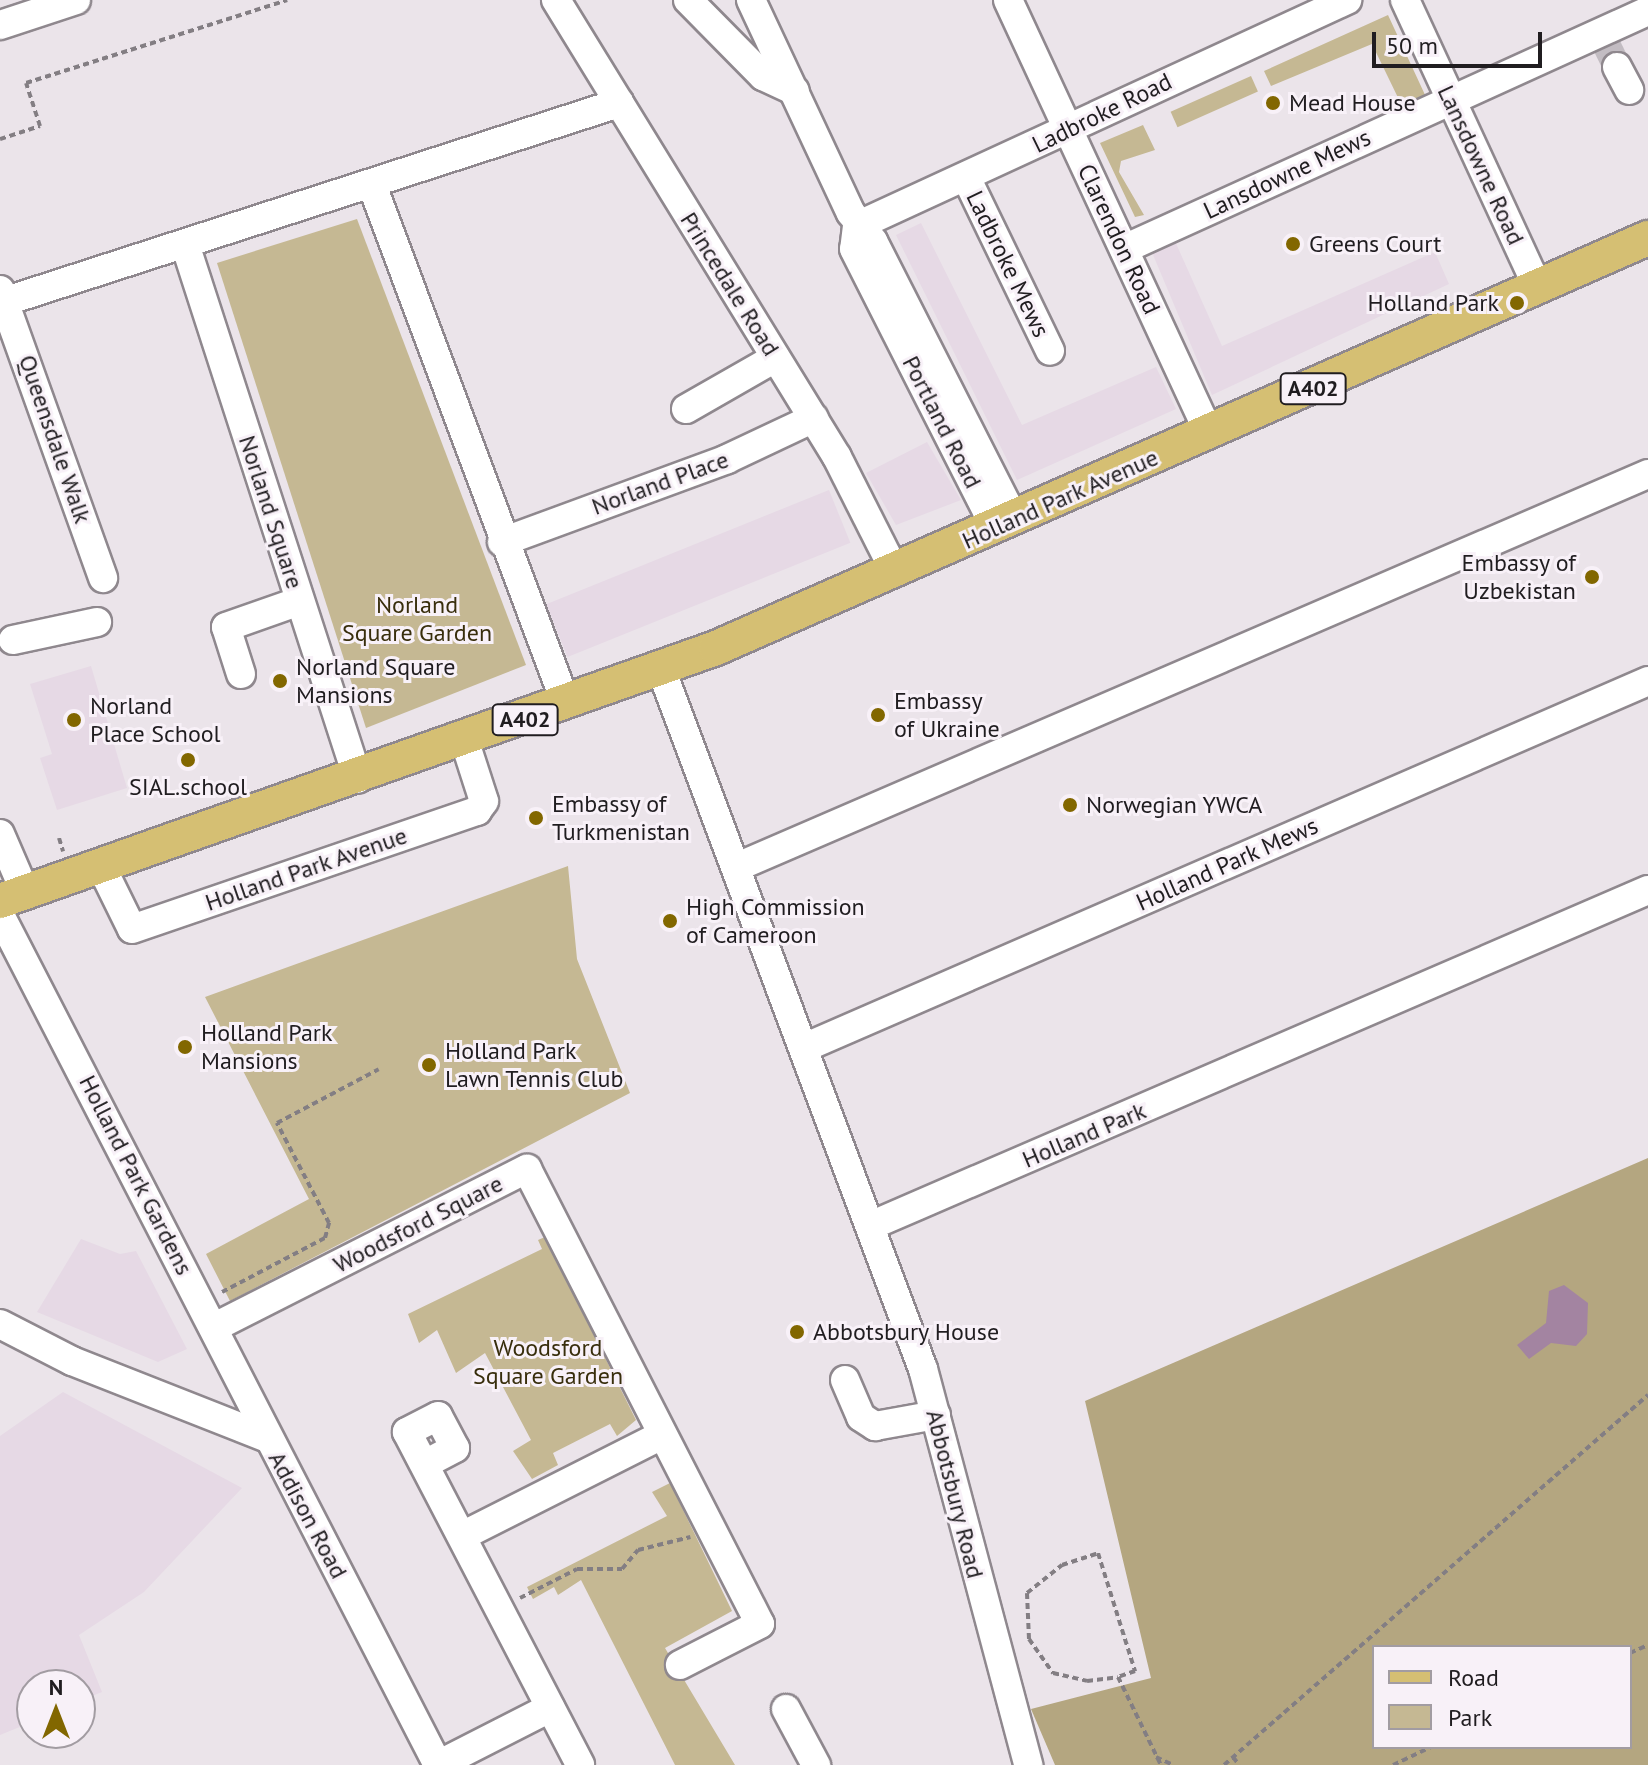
<!DOCTYPE html>
<html>
<head>
<meta charset="utf-8">
<style>
	body { margin:0 }
	#map { position:relative; width:1648px; height:1765px; overflow:hidden; background:#ebe4ea; font-family:"PT Sans",sans-serif }
	div>[style] { position:absolute }
	[style*='--x'] { left:calc(var(--x)*1px); top:calc(var(--y)*1px); width:calc(var(--w)*1px); rotate:calc(var(--a)*1deg) }
	.built>* { inset:0; background:#e6d9e5; transform-origin:0 0 }
	.green>* { inset:0; background:#c5b893; transform-origin:0 0 }
	.forest>* { inset:0; background:#b4a680 }
	.water>* { inset:0; background:#a384a1 }
	.minor-tunnel>* { height:28px; margin-top:-14px; transform-origin:0; background:repeating-linear-gradient(90deg,#c2bcc2 0 28px,transparent 0 42px) }
	.path>* { height:4px; margin-top:-2px; transform-origin:0; background:repeating-linear-gradient(90deg,#837e83 0 6px,transparent 0 10px) }
	.roads { filter:drop-shadow(2px 0 #8f888e) drop-shadow(-2px 0 #8f888e) drop-shadow(0 2px #8f888e) drop-shadow(0 -2px #8f888e) }
	.minor>* { height:28px; margin:-14px; padding:0 14px; transform-origin:14px; border-radius:14px; background:#fff }
	.major>* { height:34px; margin:-17px; padding:0 17px; transform-origin:17px; border-radius:17px; background:#d5bf73 }
	.dots>* { width:22px; height:22px; translate:-50% -50%; box-sizing:border-box; border:4px solid #f8f1f8; border-radius:50% }
	span { translate:-50% -50%; white-space:nowrap; text-align:center; line-height:1.15; -webkit-text-stroke:6px #f8f1f8; paint-order:stroke }
	.shield-label span { padding:2px 6px; background:#f8f1f8; border:2px solid; border-radius:6px; -webkit-text-stroke-width:0 }
	.shield-label { font-size:22px; color:#201d20; font-weight:700 }
	.poi-label { font-size:24px; color:#201d20 }
	.left { translate:0 -50%; text-align:left }
	.right { translate:-100% -50%; text-align:right }
	.street-label { font-size:24px; color:#201d20 }
	.park-label { font-size:24px; color:#382e0c }
	.legend { position:absolute; left:1372px; top:1645px; width:260px; height:104px; box-sizing:border-box; background:#f8f1f8; border:2px solid #a29ca2; margin:0; padding:10px 14px; list-style:none; font-size:24px; color:#201d20 }
	.legend li { display:flex; align-items:center; gap:16px; height:40px }
	.legend b { width:40px; border:2px solid #a29ca2 }
	.north { position:absolute; left:16px; top:1669px; width:80px; height:80px; box-sizing:border-box; background:#f8f1f8; border:2px solid #a29ca2; border-radius:50%; rotate:0deg; font-size:22px; font-weight:700; line-height:32px; text-align:center; color:#201d20 }
	.north::after { content:''; display:block; margin:auto; width:28px; height:36px; background:#826700; clip-path:polygon(50% 0,100% 100%,50% 72%,0 100%) }
	.scale { position:absolute; left:1372px; top:32px; width:170px; height:36px; box-sizing:border-box; border:4px solid #201d20; border-top:0; padding-left:10px; font-size:24px; line-height:28px; white-space:nowrap; color:#201d20; -webkit-text-stroke:6px #f8f1f8; paint-order:stroke }
</style>
</head>
<body>
<div id="map">
	<div class="built">
		<i style="clip-path:polygon(921px 223px,1022px 425px,1156px 367px,1176px 409px,1017px 480px,896px 235px)"></i>
		<i style="clip-path:polygon(1174px 239px,1222px 346px,1435px 252px,1449px 284px,1212px 395px,1151px 250px)"></i>
		<i style="clip-path:polygon(927px 442px,961px 500px,896px 525px,866px 473px)"></i>
		<i style="left:829px;top:490px;width:57px;height:305px;rotate:68deg"></i>
		<i style="clip-path:polygon(91px 666px,127px 788px,57px 810px,40px 758px,52px 754px,30px 684px)"></i>
		<i style="clip-path:polygon(81px 1239px,120px 1254px,136px 1251px,187px 1349px,158px 1362px,37px 1312px)"></i>
		<i style="clip-path:polygon(63px 1392px,242px 1488px,144px 1592px,79px 1635px,102px 1692px,80px 1701px,80px 1685px,32px 1685px,32px 1722px,0 1735px,0 1436px)"></i>
	</div>
	<div class="green">
		<i style="clip-path:polygon(1388px 15px,1426px 97px,1403px 108px,1372px 44px,1271px 86px,1264px 71px)"></i>
		<i style="left:1251px;top:76px;width:17px;height:88px;rotate:66deg"></i>
		<i style="clip-path:polygon(1143px 125px,1155px 150px,1121px 161px,1119px 172px,1144px 215px,1135px 217px,1100px 143px)"></i>
		<i style="clip-path:polygon(357px 219px,526px 665px,366px 728px,217px 263px)"></i>
		<i style="clip-path:polygon(568px 866px,577px 959px,630px 1093px,230px 1301px,206px 1254px,309px 1199px,205px 997px)"></i>
		<i style="clip-path:polygon(545px 1237px,636px 1420px,617px 1436px,610px 1424px,553px 1453px,558px 1465px,532px 1479px,513px 1451px,531px 1440px,485px 1353px,456px 1373px,437px 1330px,419px 1343px,408px 1314px,542px 1249px,538px 1240px)"></i>
		<i style="clip-path:polygon(670px 1483px,732px 1611px,665px 1648px,735px 1765px,675px 1765px,581px 1580px,558px 1595px,554px 1587px,533px 1599px,527px 1587px,667px 1516px,652px 1492px)"></i>
	</div>
	<div class="forest">
		<i style="clip-path:polygon(evenodd,1648px 1158px,1648px 1765px,1055px 1765px,1031px 1709px,1151px 1678px,1085px 1401px,1648px 1158px,1374px 1647px,1630px 1647px,1630px 1747px,1374px 1747px,1374px 1647px)"></i>
	</div>
	<div class="water">
		<i style="clip-path:polygon(1564px 1285px,1588px 1303px,1587px 1334px,1576px 1346px,1551px 1343px,1529px 1359px,1517px 1345px,1546px 1323px,1549px 1291px)"></i>
	</div>
	<div class="minor-tunnel">
		<i style="--x:1605;--y:42;--w:28;--a:64"></i>
	</div>
	<div class="path">
		<i style="--x:0;--y:139;--w:42;--a:-18"></i>
		<i style="--x:40;--y:126;--w:45;--a:-108"></i>
		<i style="--x:26;--y:83;--w:274;--a:-17.6"></i>
		<i style="--x:59;--y:838;--w:14;--a:73"></i>
		<i style="--x:222;--y:1292;--w:116;--a:-27.7"></i>
		<i style="--x:325;--y:1238;--w:16;--a:-75"></i>
		<i style="--x:329;--y:1223;--w:113;--a:-117.5"></i>
		<i style="--x:277;--y:1123;--w:115;--a:-27.9"></i>
		<i style="--x:520;--y:1598;--w:64;--a:-27"></i>
		<i style="--x:577;--y:1569;--w:45;--a:0"></i>
		<i style="--x:622;--y:1569;--w:25;--a:-50"></i>
		<i style="--x:638;--y:1550;--w:54;--a:-14"></i>
		<i style="--x:1029;--y:1639;--w:46;--a:-92.5"></i>
		<i style="--x:1027;--y:1593;--w:45;--a:-38.7"></i>
		<i style="--x:1062;--y:1565;--w:38;--a:-18"></i>
		<i style="--x:1098;--y:1553;--w:124;--a:72.6"></i>
		<i style="--x:1135;--y:1671;--w:18;--a:161"></i>
		<i style="--x:1029;--y:1639;--w:42;--a:54.8"></i>
		<i style="--x:1053;--y:1673;--w:35;--a:13"></i>
		<i style="--x:1087;--y:1681;--w:31;--a:-7"></i>
		<i style="--x:1118;--y:1677;--w:98;--a:64"></i>
		<i style="--x:1630;--y:1653;--w:20;--a:-24"></i>
		<i style="--x:1156;--y:1757;--w:19;--a:25"></i>
		<i style="--x:1233;--y:1757;--w:10;--a:53"></i>
		<i style="--x:1224;--y:1765;--w:563;--a:-41.11"></i>
		<i style="--x:1393;--y:1765;--w:42;--a:-25.3"></i>
	</div>
	<div class="roads">
		<div class="minor">
			<i style="--x:556;--y:0;--w:536;--a:58.41"></i>
			<i style="--x:837;--y:457;--w:129;--a:63.2"></i>
			<i style="--x:688;--y:0;--w:107;--a:45.4"></i>
			<i style="--x:763;--y:76;--w:35;--a:25"></i>
			<i style="--x:751;--y:0;--w:235;--a:64.9"></i>
			<i style="--x:851;--y:213;--w:36;--a:52"></i>
			<i style="--x:873;--y:241;--w:294;--a:63.1"></i>
			<i style="--x:1006;--y:503;--w:20;--a:93"></i>
			<i style="--x:1008;--y:0;--w:478;--a:65.1"></i>
			<i style="--x:1405;--y:0;--w:315;--a:65.2"></i>
			<i style="--x:0;--y:25;--w:80;--a:-18.2"></i>
			<i style="--x:1617;--y:67;--w:26;--a:62"></i>
			<i style="--x:966;--y:177;--w:193;--a:64.2"></i>
			<i style="--x:372;--y:185;--w:554;--a:69.5"></i>
			<i style="--x:857;--y:226;--w:540;--a:-24.76"></i>
			<i style="--x:857;--y:226;--w:23;--a:97"></i>
			<i style="--x:854;--y:249;--w:294;--a:63.1"></i>
			<i style="--x:987;--y:511;--w:22;--a:34"></i>
			<i style="--x:185;--y:244;--w:562;--a:72.08"></i>
			<i style="--x:1124;--y:249;--w:576;--a:-24.43"></i>
			<i style="--x:0;--y:290;--w:306;--a:70.3"></i>
			<i style="--x:0;--y:303;--w:651;--a:-17.91"></i>
			<i style="--x:686;--y:409;--w:103;--a:-29.8"></i>
			<i style="--x:502;--y:542;--w:240;--a:-20.2"></i>
			<i style="--x:727;--y:459;--w:96;--a:-25.2"></i>
			<i style="--x:13;--y:640;--w:86;--a:-12.1"></i>
			<i style="--x:661;--y:669;--w:747;--a:69.48"></i>
			<i style="--x:923;--y:1369;--w:410;--a:75.1"></i>
			<i style="--x:241;--y:674;--w:49;--a:-107.7"></i>
			<i style="--x:226;--y:627;--w:78;--a:-19.4"></i>
			<i style="--x:0;--y:834;--w:63;--a:66.7"></i>
			<i style="--x:101;--y:866;--w:70;--a:63.8"></i>
			<i style="--x:132;--y:929;--w:365;--a:-18.9"></i>
			<i style="--x:477;--y:811;--w:12;--a:-55"></i>
			<i style="--x:484;--y:801;--w:62;--a:-107.9"></i>
			<i style="--x:737;--y:867;--w:992;--a:-23.34"></i>
			<i style="--x:0;--y:915;--w:956;--a:62.74"></i>
			<i style="--x:806;--y:1047;--w:918;--a:-23.49"></i>
			<i style="--x:870;--y:1226;--w:847;--a:-23.36"></i>
			<i style="--x:0;--y:1324;--w:81;--a:27.2"></i>
			<i style="--x:72;--y:1361;--w:210;--a:21.5"></i>
			<i style="--x:215;--y:1327;--w:350;--a:-26.9"></i>
			<i style="--x:527;--y:1169;--w:511;--a:62.88"></i>
			<i style="--x:760;--y:1624;--w:90;--a:152.9"></i>
			<i style="--x:845;--y:1380;--w:40;--a:66.6"></i>
			<i style="--x:861;--y:1417;--w:17;--a:33"></i>
			<i style="--x:875;--y:1426;--w:62;--a:-10.2"></i>
			<i style="--x:425;--y:1464;--w:34;--a:-28"></i>
			<i style="--x:455;--y:1448;--w:36;--a:-118"></i>
			<i style="--x:438;--y:1416;--w:35;--a:153"></i>
			<i style="--x:407;--y:1432;--w:375;--a:62.5"></i>
			<i style="--x:462;--y:1536;--w:224;--a:-26.8"></i>
			<i style="--x:786;--y:1709;--w:64;--a:61.8"></i>
			<i style="--x:438;--y:1765;--w:126;--a:-27"></i>
		</div>
		<div class="major">
			<i style="--x:0;--y:901;--w:759;--a:-19.46"></i>
			<i style="--x:716;--y:648;--w:1018;--a:-23.75"></i>
		</div>
	</div>
	<div class="dots">
		<i style="left:1273px;top:103px;background:#826700"></i>
		<i style="left:1293px;top:244px;background:#826700"></i>
		<i style="left:1517px;top:303px;background:#826700"></i>
		<i style="left:1592px;top:577px;background:#826700"></i>
		<i style="left:280px;top:681px;background:#826700"></i>
		<i style="left:878px;top:715px;background:#826700"></i>
		<i style="left:74px;top:720px;background:#826700"></i>
		<i style="left:188px;top:760px;background:#826700"></i>
		<i style="left:1070px;top:805px;background:#826700"></i>
		<i style="left:536px;top:818px;background:#826700"></i>
		<i style="left:670px;top:921px;background:#826700"></i>
		<i style="left:185px;top:1047px;background:#826700"></i>
		<i style="left:429px;top:1065px;background:#826700"></i>
		<i style="left:797px;top:1332px;background:#826700"></i>
	</div>
	<div class="shield-label">
		<span style="left:1313px;top:389px">A402</span>
		<span style="left:525px;top:720px">A402</span>
	</div>
	<div class="poi-label">
		<span class="left" style="left:1289px;top:103px">Mead House</span>
		<span class="left" style="left:1309px;top:244px">Greens Court</span>
		<span class="right" style="left:1499px;top:303px">Holland Park</span>
		<span class="right" style="left:1576px;top:577px">Embassy of<br>Uzbekistan</span>
		<span class="left" style="left:296px;top:681px">Norland Square<br>Mansions</span>
		<span class="left" style="left:894px;top:715px">Embassy<br>of Ukraine</span>
		<span class="left" style="left:90px;top:720px">Norland<br>Place School</span>
		<span style="left:188px;top:787px">SIAL.school</span>
		<span class="left" style="left:552px;top:818px">Embassy of<br>Turkmenistan</span>
		<span class="left" style="left:1086px;top:805px">Norwegian YWCA</span>
		<span class="left" style="left:686px;top:921px">High Commission<br>of Cameroon</span>
		<span class="left" style="left:201px;top:1047px">Holland Park<br>Mansions</span>
		<span class="left" style="left:445px;top:1065px">Holland Park<br>Lawn Tennis Club</span>
		<span class="left" style="left:813px;top:1332px">Abbotsbury House</span>
	</div>
	<div class="street-label">
		<span style="left:1102px;top:113px;rotate:-26deg">Ladbroke Road</span>
		<span style="left:1481px;top:165px;rotate:65deg">Lansdowne Road</span>
		<span style="left:1287px;top:174px;rotate:-25deg">Lansdowne Mews</span>
		<span style="left:1119px;top:239px;rotate:65deg">Clarendon Road</span>
		<span style="left:1008px;top:264px;rotate:64deg">Ladbroke Mews</span>
		<span style="left:730px;top:284px;rotate:58deg">Princedale Road</span>
		<span style="left:942px;top:422px;rotate:63deg">Portland Road</span>
		<span style="left:55px;top:439px;rotate:71deg">Queensdale Walk</span>
		<span style="left:660px;top:483px;rotate:-20deg">Norland Place</span>
		<span style="left:1060px;top:499px;rotate:-24deg">Holland Park Avenue</span>
		<span style="left:271px;top:512px;rotate:72deg">Norland Square</span>
		<span style="left:1227px;top:864px;rotate:-24deg">Holland Park Mews</span>
		<span style="left:306px;top:869px;rotate:-19deg">Holland Park Avenue</span>
		<span style="left:1084px;top:1135px;rotate:-23deg">Holland Park</span>
		<span style="left:136px;top:1175px;rotate:63deg">Holland Park Gardens</span>
		<span style="left:418px;top:1224px;rotate:-27deg">Woodsford Square</span>
		<span style="left:955px;top:1494px;rotate:76deg">Abbotsbury Road</span>
		<span style="left:308px;top:1515px;rotate:62deg">Addison Road</span>
	</div>
	<div class="park-label">
		<span style="left:417px;top:619px">Norland<br>Square Garden</span>
		<span style="left:548px;top:1362px">Woodsford<br>Square Garden</span>
	</div>
	<ul class="legend">
	<li><b style="height:10px;background:#d5bf73"></b>Road</li>
	<li><b style="height:22px;background:#c5b893"></b>Park</li>
	</ul>
	<div class="north">N</div>
	<div class="scale">50 m</div>
</div>
</body>
</html>
